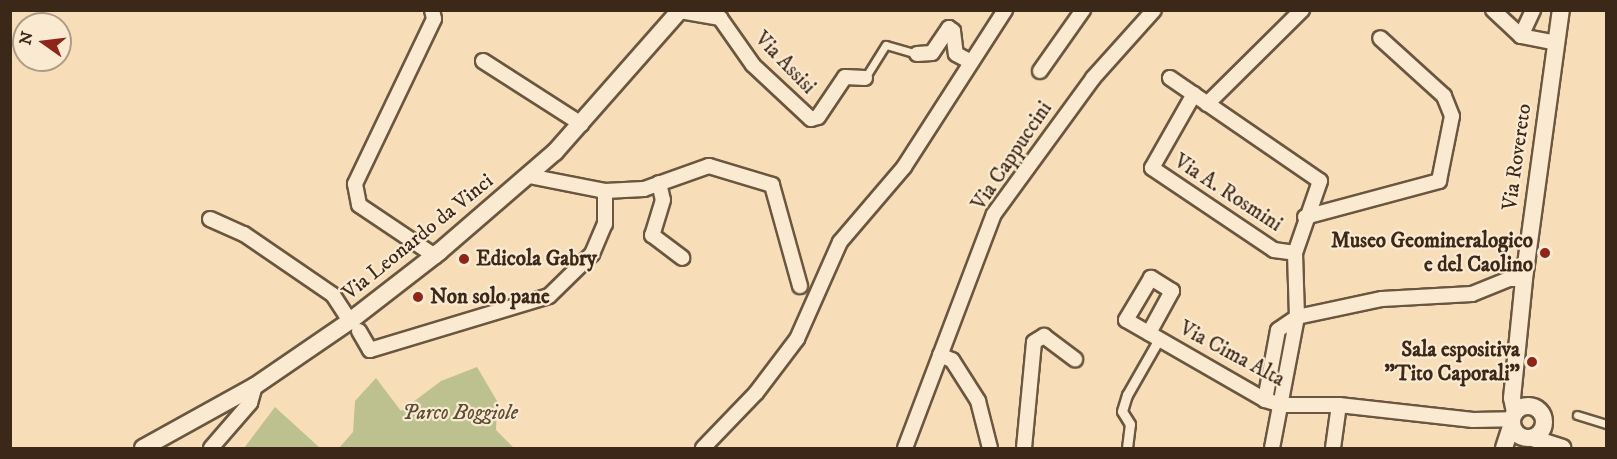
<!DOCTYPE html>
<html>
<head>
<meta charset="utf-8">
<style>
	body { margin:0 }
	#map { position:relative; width:1617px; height:459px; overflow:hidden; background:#f7deb9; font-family:"IM FELL DW Pica",serif }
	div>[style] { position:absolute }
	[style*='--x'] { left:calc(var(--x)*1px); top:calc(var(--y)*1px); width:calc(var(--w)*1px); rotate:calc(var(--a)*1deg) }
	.green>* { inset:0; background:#bdc18f }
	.roads { filter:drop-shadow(2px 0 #6b5640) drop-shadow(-2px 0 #6b5640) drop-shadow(0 2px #6b5640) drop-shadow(0 -2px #6b5640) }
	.service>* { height:7px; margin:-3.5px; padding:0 3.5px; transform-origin:3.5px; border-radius:3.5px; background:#faead2 }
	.pedestrian>* { height:9px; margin:-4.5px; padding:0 4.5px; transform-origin:4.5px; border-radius:4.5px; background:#faead2 }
	.minor>* { height:14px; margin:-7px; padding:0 7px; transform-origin:7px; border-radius:7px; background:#faead2 }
	.tertiary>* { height:16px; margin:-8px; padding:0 8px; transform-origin:8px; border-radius:8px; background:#faead2 }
	.tertiary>.ring { margin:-8px; padding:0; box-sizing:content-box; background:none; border:16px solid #faead2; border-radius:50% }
	.dots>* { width:16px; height:16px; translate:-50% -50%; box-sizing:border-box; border:3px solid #faead2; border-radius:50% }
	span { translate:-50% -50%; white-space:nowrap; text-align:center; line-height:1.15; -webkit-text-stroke:4.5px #faead2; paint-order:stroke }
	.street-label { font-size:21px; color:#3c2818 }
	.poi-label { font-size:21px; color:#3c2818; font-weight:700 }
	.right { translate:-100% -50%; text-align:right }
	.left { translate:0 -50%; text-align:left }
	.park-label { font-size:21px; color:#5c4e36; font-style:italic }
	.frame { position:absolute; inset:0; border:12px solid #3c2818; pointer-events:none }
	.north { position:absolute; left:12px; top:12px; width:60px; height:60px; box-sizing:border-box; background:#faead2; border:2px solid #ae9c88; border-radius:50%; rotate:284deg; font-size:16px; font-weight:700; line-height:24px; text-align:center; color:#3c2818 }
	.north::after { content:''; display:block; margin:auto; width:21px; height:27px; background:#8f2418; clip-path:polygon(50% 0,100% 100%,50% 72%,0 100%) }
</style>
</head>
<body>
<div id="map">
	<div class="green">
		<i style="clip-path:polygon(477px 367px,497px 401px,496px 430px,514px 448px,339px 448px,353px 432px,355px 401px,376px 378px,401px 411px,441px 381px)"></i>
		<i style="clip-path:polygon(275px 407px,320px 448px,244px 448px)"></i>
	</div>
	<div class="roads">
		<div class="service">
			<i style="--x:865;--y:78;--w:39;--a:-58"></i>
			<i style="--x:886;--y:45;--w:32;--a:16"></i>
			<i style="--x:1577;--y:415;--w:30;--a:17"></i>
		</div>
		<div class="pedestrian">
			<i style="--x:1127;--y:448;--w:24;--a:-83"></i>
			<i style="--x:1130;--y:424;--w:15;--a:-122"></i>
			<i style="--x:1122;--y:411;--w:17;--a:-73"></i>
			<i style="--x:1127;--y:395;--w:64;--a:-60.3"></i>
		</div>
		<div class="minor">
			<i style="--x:432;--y:10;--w:9;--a:77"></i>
			<i style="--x:434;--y:19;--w:183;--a:115.6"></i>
			<i style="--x:355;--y:184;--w:21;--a:79"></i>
			<i style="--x:359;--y:205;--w:92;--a:33.9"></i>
			<i style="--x:1493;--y:10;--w:38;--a:43"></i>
			<i style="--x:1521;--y:36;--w:36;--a:11"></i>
			<i style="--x:680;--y:11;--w:41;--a:9.9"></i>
			<i style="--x:720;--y:18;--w:57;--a:54.9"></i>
			<i style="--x:753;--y:65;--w:79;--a:43"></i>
			<i style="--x:811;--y:119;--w:7;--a:-16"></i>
			<i style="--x:818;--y:117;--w:48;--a:-56"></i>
			<i style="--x:845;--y:77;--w:20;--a:3"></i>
			<i style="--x:1521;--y:36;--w:29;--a:-65"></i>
			<i style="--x:917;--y:54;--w:15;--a:-4"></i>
			<i style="--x:932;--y:53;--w:30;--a:-56"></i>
			<i style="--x:949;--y:28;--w:5;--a:37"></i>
			<i style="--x:953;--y:31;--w:23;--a:83"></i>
			<i style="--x:956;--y:54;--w:15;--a:28"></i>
			<i style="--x:483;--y:61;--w:117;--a:32.7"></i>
			<i style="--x:1040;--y:71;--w:75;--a:-54.8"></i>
			<i style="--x:1170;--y:78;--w:182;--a:34.5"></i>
			<i style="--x:1320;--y:181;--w:76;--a:109.1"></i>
			<i style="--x:1295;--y:253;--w:64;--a:88.2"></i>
			<i style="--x:1297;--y:317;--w:133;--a:100.8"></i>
			<i style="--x:1194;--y:94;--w:85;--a:119.6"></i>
			<i style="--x:1152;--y:168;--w:147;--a:33.9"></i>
			<i style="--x:1274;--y:250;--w:21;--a:8"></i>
			<i style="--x:1207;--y:104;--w:134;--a:-44.7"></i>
			<i style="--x:529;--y:176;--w:77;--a:11.2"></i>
			<i style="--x:605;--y:191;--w:39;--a:-3"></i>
			<i style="--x:644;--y:189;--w:69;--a:-19.5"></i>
			<i style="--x:709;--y:166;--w:66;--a:16.8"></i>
			<i style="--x:772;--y:185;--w:105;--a:74.5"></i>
			<i style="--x:659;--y:183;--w:17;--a:77"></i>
			<i style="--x:663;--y:200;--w:37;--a:107"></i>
			<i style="--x:652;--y:235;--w:38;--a:37"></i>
			<i style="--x:1305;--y:217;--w:139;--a:-15"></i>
			<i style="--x:1439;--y:181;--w:66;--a:-78.7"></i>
			<i style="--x:1452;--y:116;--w:22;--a:-112"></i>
			<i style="--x:1444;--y:96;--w:86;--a:-137.8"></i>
			<i style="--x:210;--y:219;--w:37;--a:24"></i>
			<i style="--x:244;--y:234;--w:108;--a:34.4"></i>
			<i style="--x:333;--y:295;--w:31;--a:57"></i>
			<i style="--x:359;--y:331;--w:22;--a:60"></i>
			<i style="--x:370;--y:350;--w:187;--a:-16.8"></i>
			<i style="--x:549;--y:296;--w:60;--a:-44.3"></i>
			<i style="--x:592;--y:254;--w:33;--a:-67"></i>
			<i style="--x:605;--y:224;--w:33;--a:-90"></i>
			<i style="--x:1149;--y:333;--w:48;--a:-61.3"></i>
			<i style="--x:1172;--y:291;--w:25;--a:-148"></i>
			<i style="--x:1151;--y:278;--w:49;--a:120.8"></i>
			<i style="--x:1126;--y:320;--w:160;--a:29.9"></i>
			<i style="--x:1265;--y:400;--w:18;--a:16"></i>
			<i style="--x:1282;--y:405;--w:57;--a:0"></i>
			<i style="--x:1339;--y:405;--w:135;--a:6.4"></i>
			<i style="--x:1473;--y:420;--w:39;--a:-1"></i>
			<i style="--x:940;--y:355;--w:13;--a:23"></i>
			<i style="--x:952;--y:360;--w:49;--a:57.6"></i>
			<i style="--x:978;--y:401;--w:49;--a:75.7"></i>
			<i style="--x:1265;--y:400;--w:71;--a:-79.5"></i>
			<i style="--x:1278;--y:330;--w:23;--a:-34"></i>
			<i style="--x:1297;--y:317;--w:87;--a:-12"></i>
			<i style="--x:1382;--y:299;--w:90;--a:-3.2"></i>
			<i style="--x:1472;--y:294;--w:40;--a:-22"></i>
			<i style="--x:1509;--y:279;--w:15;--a:0"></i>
			<i style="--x:211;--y:448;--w:60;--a:-49.1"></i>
			<i style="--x:250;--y:403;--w:18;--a:-74"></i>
			<i style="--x:703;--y:448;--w:76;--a:-46.1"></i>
			<i style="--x:756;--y:393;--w:68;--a:-52.8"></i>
			<i style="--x:797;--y:339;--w:106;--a:-66.1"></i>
			<i style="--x:840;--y:242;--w:99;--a:-49.5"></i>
			<i style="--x:904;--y:167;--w:187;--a:-57.2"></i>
			<i style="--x:905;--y:448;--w:250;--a:-69.2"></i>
			<i style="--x:994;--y:214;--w:168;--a:-53.9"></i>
			<i style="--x:1093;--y:78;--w:91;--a:-48.1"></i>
			<i style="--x:1024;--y:448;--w:106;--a:-84.6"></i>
			<i style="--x:1034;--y:342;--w:12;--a:-31"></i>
			<i style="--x:1044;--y:336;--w:39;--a:37"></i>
			<i style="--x:1333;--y:448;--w:43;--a:-82.1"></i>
		</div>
		<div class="tertiary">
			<i class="ring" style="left:1512px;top:406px;width:16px;height:16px"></i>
			<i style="--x:1515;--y:412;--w:14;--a:-102"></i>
			<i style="--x:1512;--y:398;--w:120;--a:-84.2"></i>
			<i style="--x:1524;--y:279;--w:272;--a:-82.2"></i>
			<i style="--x:1532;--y:438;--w:32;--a:18"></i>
			<i style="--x:143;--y:448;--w:128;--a:-29"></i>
			<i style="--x:255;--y:386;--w:115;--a:-34.4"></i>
			<i style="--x:350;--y:321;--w:113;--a:-37.8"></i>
			<i style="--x:439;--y:252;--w:153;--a:-40.8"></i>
			<i style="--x:555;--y:152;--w:189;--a:-48.6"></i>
			<i style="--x:1504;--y:448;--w:25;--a:-72"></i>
		</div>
	</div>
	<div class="dots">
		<i style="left:1545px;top:253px;background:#8f2418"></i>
		<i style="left:464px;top:259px;background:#8f2418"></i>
		<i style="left:418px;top:297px;background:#8f2418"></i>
		<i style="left:1532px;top:362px;background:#8f2418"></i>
	</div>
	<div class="street-label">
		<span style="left:785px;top:63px;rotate:46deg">Via Assisi</span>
		<span style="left:1012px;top:156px;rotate:-56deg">Via Cappuccini</span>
		<span style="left:1517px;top:157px;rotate:-82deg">Via Rovereto</span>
		<span style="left:1228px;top:193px;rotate:33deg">Via A. Rosmini</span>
		<span style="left:418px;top:237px;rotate:-39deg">Via Leonardo da Vinci</span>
		<span style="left:1232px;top:354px;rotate:28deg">Via Cima Alta</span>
	</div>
	<div class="poi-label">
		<span class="right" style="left:1533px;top:253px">Museo Geomineralogico<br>e del Caolino</span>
		<span class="left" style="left:476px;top:259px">Edicola Gabry</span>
		<span class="left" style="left:430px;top:297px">Non solo pane</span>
		<span class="right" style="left:1520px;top:362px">Sala espositiva<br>"Tito Caporali"</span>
	</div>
	<div class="park-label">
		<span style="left:460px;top:413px">Parco Boggiole</span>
	</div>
	<div class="frame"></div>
	<div class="north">N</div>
</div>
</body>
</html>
